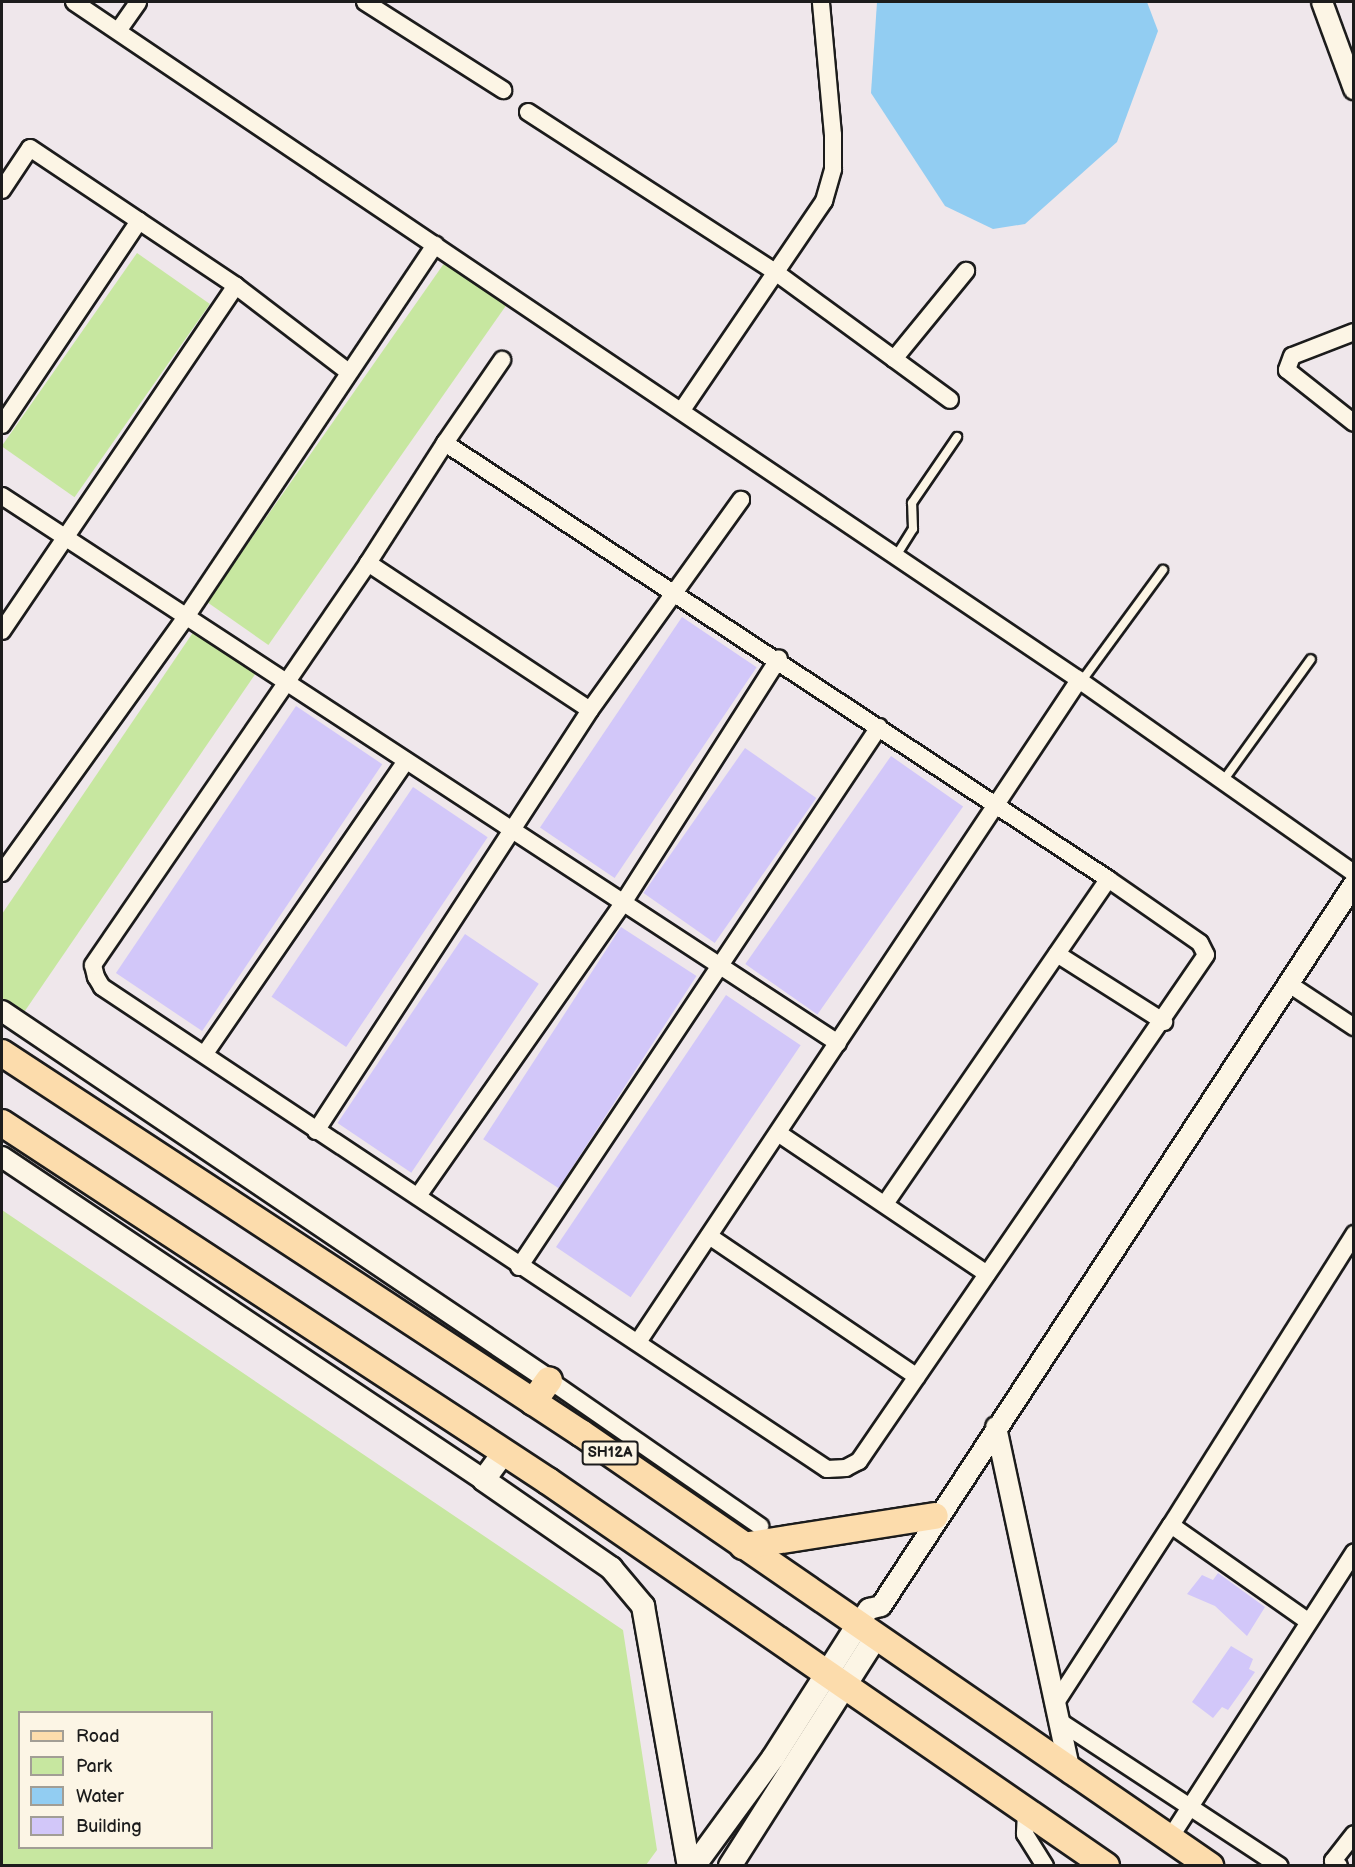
<!DOCTYPE html>
<html>
<head>
<meta charset="utf-8">
<style>
	body { margin:0 }
	#map { position:relative; width:1355px; height:1867px; overflow:hidden; background:#efe7eb; font-family:"Balsamiq Sans",sans-serif }
	div>[style] { position:absolute }
	[style*='--x'] { left:calc(var(--x)*1px); top:calc(var(--y)*1px); width:calc(var(--w)*1px); rotate:calc(var(--a)*1deg) }
	.green>* { inset:0; background:#c7e7a0; transform-origin:0 0 }
	.water>* { inset:0; background:#92cdf2 }
	.building>* { inset:0; background:#d2c7f9; transform-origin:0 0 }
	.roads { filter:drop-shadow(2px 0 #1c1c1c) drop-shadow(-2px 0 #1c1c1c) drop-shadow(0 2px #1c1c1c) drop-shadow(0 -2px #1c1c1c) }
	.service>* { height:8px; margin:-4px; padding:0 4px; transform-origin:4px; border-radius:4px; background:#fcf5e5 }
	.minor>* { height:16px; margin:-8px; padding:0 8px; transform-origin:8px; border-radius:8px; background:#fcf5e5 }
	.tertiary>* { height:20px; margin:-10px; padding:0 10px; transform-origin:10px; border-radius:10px; background:#fcf5e5 }
	.secondary>* { height:22px; margin:-11px; padding:0 11px; transform-origin:11px; border-radius:11px; background:#fcf5e5 }
	.primary>* { height:26px; margin:-13px; padding:0 13px; transform-origin:13px; border-radius:13px; background:#fcdcac }
	span { translate:-50% -50%; white-space:nowrap; text-align:center; line-height:1.15; -webkit-text-stroke:6px #fcf5e5; paint-order:stroke }
	.shield-label span { padding:2px 4px; background:#fcf5e5; border:2px solid; border-radius:4px; -webkit-text-stroke-width:0 }
	.shield-label { font-size:15px; color:#1c1c1c; font-weight:700 }
	.frame { position:absolute; inset:0; border:3px solid #1c1c1c; pointer-events:none }
	.legend { position:absolute; left:18px; top:1711px; width:195px; height:138px; box-sizing:border-box; background:#fcf5e5; border:2px solid #a29e95; margin:0; padding:8px 10px; list-style:none; font-size:18px; color:#1c1c1c }
	.legend li { display:flex; align-items:center; gap:12px; height:30px }
	.legend b { width:30px; border:2px solid #a29e95 }
</style>
</head>
<body>
<div id="map">
	<div class="green">
		<i style="left:137px;top:253px;width:89px;height:236px;rotate:35deg"></i>
		<i style="left:445px;top:262px;width:75px;height:415px;rotate:35deg"></i>
		<i style="clip-path:polygon(194px 631px,256px 673px,16px 1024px,2px 1014px,2px 914px)"></i>
		<i style="clip-path:polygon(evenodd,2px 1210px,623px 1630px,657px 1850px,646px 1865px,2px 1865px,2px 1210px,20px 1712px,212px 1712px,212px 1848px,20px 1848px,20px 1712px)"></i>
	</div>
	<div class="water">
		<i style="clip-path:polygon(877px 2px,1147px 2px,1158px 31px,1117px 142px,1025px 224px,993px 229px,945px 206px,871px 93px)"></i>
	</div>
	<div class="building">
		<i style="left:682px;top:617px;width:90px;height:254px;rotate:34deg"></i>
		<i style="left:296px;top:706px;width:104px;height:322px;rotate:34deg"></i>
		<i style="left:745px;top:748px;width:87px;height:177px;rotate:35deg"></i>
		<i style="left:891px;top:756px;width:88px;height:254px;rotate:35deg"></i>
		<i style="left:413px;top:787px;width:90px;height:253px;rotate:34deg"></i>
		<i style="left:621px;top:927px;width:90px;height:253px;rotate:33deg"></i>
		<i style="left:465px;top:934px;width:89px;height:228px;rotate:34deg"></i>
		<i style="left:726px;top:995px;width:90px;height:304px;rotate:34deg"></i>
		<i style="clip-path:polygon(1218px 1573px,1265px 1607px,1247px 1636px,1215px 1606px,1187px 1594px,1202px 1575px,1213px 1580px)"></i>
		<i style="clip-path:polygon(1231px 1646px,1253px 1659px,1249px 1669px,1255px 1672px,1228px 1710px,1222px 1707px,1213px 1718px,1192px 1702px)"></i>
	</div>
	<div class="roads">
		<div class="service">
			<i style="--x:896;--y:556;--w:32;--a:-58"></i>
			<i style="--x:913;--y:529;--w:26;--a:-92"></i>
			<i style="--x:912;--y:503;--w:80;--a:-55.7"></i>
			<i style="--x:1081;--y:682;--w:139;--a:-53.8"></i>
			<i style="--x:1223;--y:781;--w:150;--a:-54.2"></i>
		</div>
		<div class="minor">
			<i style="--x:74;--y:2;--w:1212;--a:34"></i>
			<i style="--x:1079;--y:680;--w:336;--a:35.1"></i>
			<i style="--x:365;--y:2;--w:164;--a:32.5"></i>
			<i style="--x:118;--y:31;--w:35;--a:-55"></i>
			<i style="--x:528;--y:112;--w:298;--a:32.9"></i>
			<i style="--x:778;--y:274;--w:213;--a:36.2"></i>
			<i style="--x:2;--y:190;--w:50;--a:-56.3"></i>
			<i style="--x:30;--y:148;--w:248;--a:33.8"></i>
			<i style="--x:236;--y:286;--w:140;--a:37.4"></i>
			<i style="--x:1354;--y:332;--w:66;--a:158.8"></i>
			<i style="--x:1292;--y:356;--w:15;--a:110"></i>
			<i style="--x:1287;--y:370;--w:85;--a:38.3"></i>
			<i style="--x:894;--y:359;--w:114;--a:-50.7"></i>
			<i style="--x:682;--y:410;--w:253;--a:-55.8"></i>
			<i style="--x:824;--y:201;--w:33;--a:-74"></i>
			<i style="--x:833;--y:169;--w:34;--a:-90"></i>
			<i style="--x:833;--y:135;--w:134;--a:-95.2"></i>
			<i style="--x:2;--y:425;--w:246;--a:-56.1"></i>
			<i style="--x:445;--y:443;--w:794;--a:33.33"></i>
			<i style="--x:1108;--y:879;--w:112;--a:34.8"></i>
			<i style="--x:1200;--y:943;--w:13;--a:63"></i>
			<i style="--x:1206;--y:955;--w:614;--a:124.44"></i>
			<i style="--x:859;--y:1461;--w:15;--a:152"></i>
			<i style="--x:846;--y:1468;--w:19;--a:177"></i>
			<i style="--x:827;--y:1469;--w:871;--a:-146.38"></i>
			<i style="--x:102;--y:987;--w:12;--a:-121"></i>
			<i style="--x:96;--y:977;--w:12;--a:-104"></i>
			<i style="--x:93;--y:965;--w:487;--a:-55.6"></i>
			<i style="--x:368;--y:563;--w:143;--a:-57.3"></i>
			<i style="--x:445;--y:443;--w:101;--a:-55.5"></i>
			<i style="--x:2;--y:496;--w:999;--a:33.2"></i>
			<i style="--x:368;--y:563;--w:266;--a:33.5"></i>
			<i style="--x:2;--y:631;--w:417;--a:-55.9"></i>
			<i style="--x:2;--y:873;--w:315;--a:-54.3"></i>
			<i style="--x:186;--y:617;--w:448;--a:-56.2"></i>
			<i style="--x:1057;--y:954;--w:127;--a:32.4"></i>
			<i style="--x:1289;--y:984;--w:78;--a:33.5"></i>
			<i style="--x:206;--y:1052;--w:353;--a:-55.5"></i>
			<i style="--x:316;--y:1131;--w:502;--a:-56.94"></i>
			<i style="--x:590;--y:710;--w:259;--a:-54.3"></i>
			<i style="--x:778;--y:1133;--w:252;--a:34"></i>
			<i style="--x:418;--y:1196;--w:358;--a:-55"></i>
			<i style="--x:623;--y:903;--w:290;--a:-57.5"></i>
			<i style="--x:885;--y:1204;--w:394;--a:-55.5"></i>
			<i style="--x:709;--y:1236;--w:251;--a:34.1"></i>
			<i style="--x:519;--y:1267;--w:649;--a:-56.31"></i>
			<i style="--x:638;--y:1342;--w:795;--a:-56.33"></i>
			<i style="--x:549;--y:1380;--w:257;--a:34.7"></i>
			<i style="--x:1171;--y:1525;--w:344;--a:-57.8"></i>
			<i style="--x:1055;--y:1704;--w:213;--a:-57.1"></i>
			<i style="--x:1171;--y:1525;--w:165;--a:35.1"></i>
			<i style="--x:1059;--y:1721;--w:264;--a:33.3"></i>
			<i style="--x:1026;--y:1813;--w:21;--a:93"></i>
			<i style="--x:1025;--y:1834;--w:38;--a:58"></i>
			<i style="--x:1170;--y:1838;--w:340;--a:-57.2"></i>
			<i style="--x:1339;--y:1866;--w:8;--a:-140"></i>
			<i style="--x:1333;--y:1861;--w:34;--a:-52"></i>
		</div>
		<div class="tertiary">
			<i style="--x:1322;--y:2;--w:93;--a:69.8"></i>
			<i style="--x:2;--y:1011;--w:660;--a:34"></i>
			<i style="--x:2;--y:1157;--w:580;--a:33.83"></i>
			<i style="--x:996;--y:1427;--w:354;--a:77.9"></i>
			<i style="--x:857;--y:1626;--w:21;--a:-55"></i>
			<i style="--x:869;--y:1609;--w:12;--a:-14"></i>
			<i style="--x:881;--y:1606;--w:863;--a:-56.77"></i>
		</div>
		<div class="secondary">
			<i style="--x:504;--y:1452;--w:34;--a:126"></i>
			<i style="--x:484;--y:1480;--w:155;--a:34.7"></i>
			<i style="--x:611;--y:1568;--w:50;--a:49.9"></i>
			<i style="--x:643;--y:1606;--w:264;--a:80"></i>
			<i style="--x:694;--y:1866;--w:134;--a:-53.8"></i>
			<i style="--x:773;--y:1758;--w:156;--a:-57.5"></i>
			<i style="--x:730;--y:1866;--w:270;--a:-57.5"></i>
		</div>
		<div class="primary">
			<i style="--x:2;--y:1053;--w:693;--a:33.28"></i>
			<i style="--x:581;--y:1433;--w:764;--a:34.54"></i>
			<i style="--x:2;--y:1123;--w:653;--a:33.25"></i>
			<i style="--x:548;--y:1481;--w:678;--a:34.6"></i>
			<i style="--x:533;--y:1402;--w:27;--a:-54"></i>
			<i style="--x:743;--y:1546;--w:194;--a:-8.9"></i>
		</div>
	</div>
	<div class="shield-label">
		<span style="left:610px;top:1453px">SH12A</span>
	</div>
	<div class="frame"></div>
	<ul class="legend">
	<li><b style="height:8px;background:#fcdcac"></b>Road</li>
	<li><b style="height:16px;background:#c7e7a0"></b>Park</li>
	<li><b style="height:16px;background:#92cdf2"></b>Water</li>
	<li><b style="height:16px;background:#d2c7f9"></b>Building</li>
	</ul>
</div>
</body>
</html>
